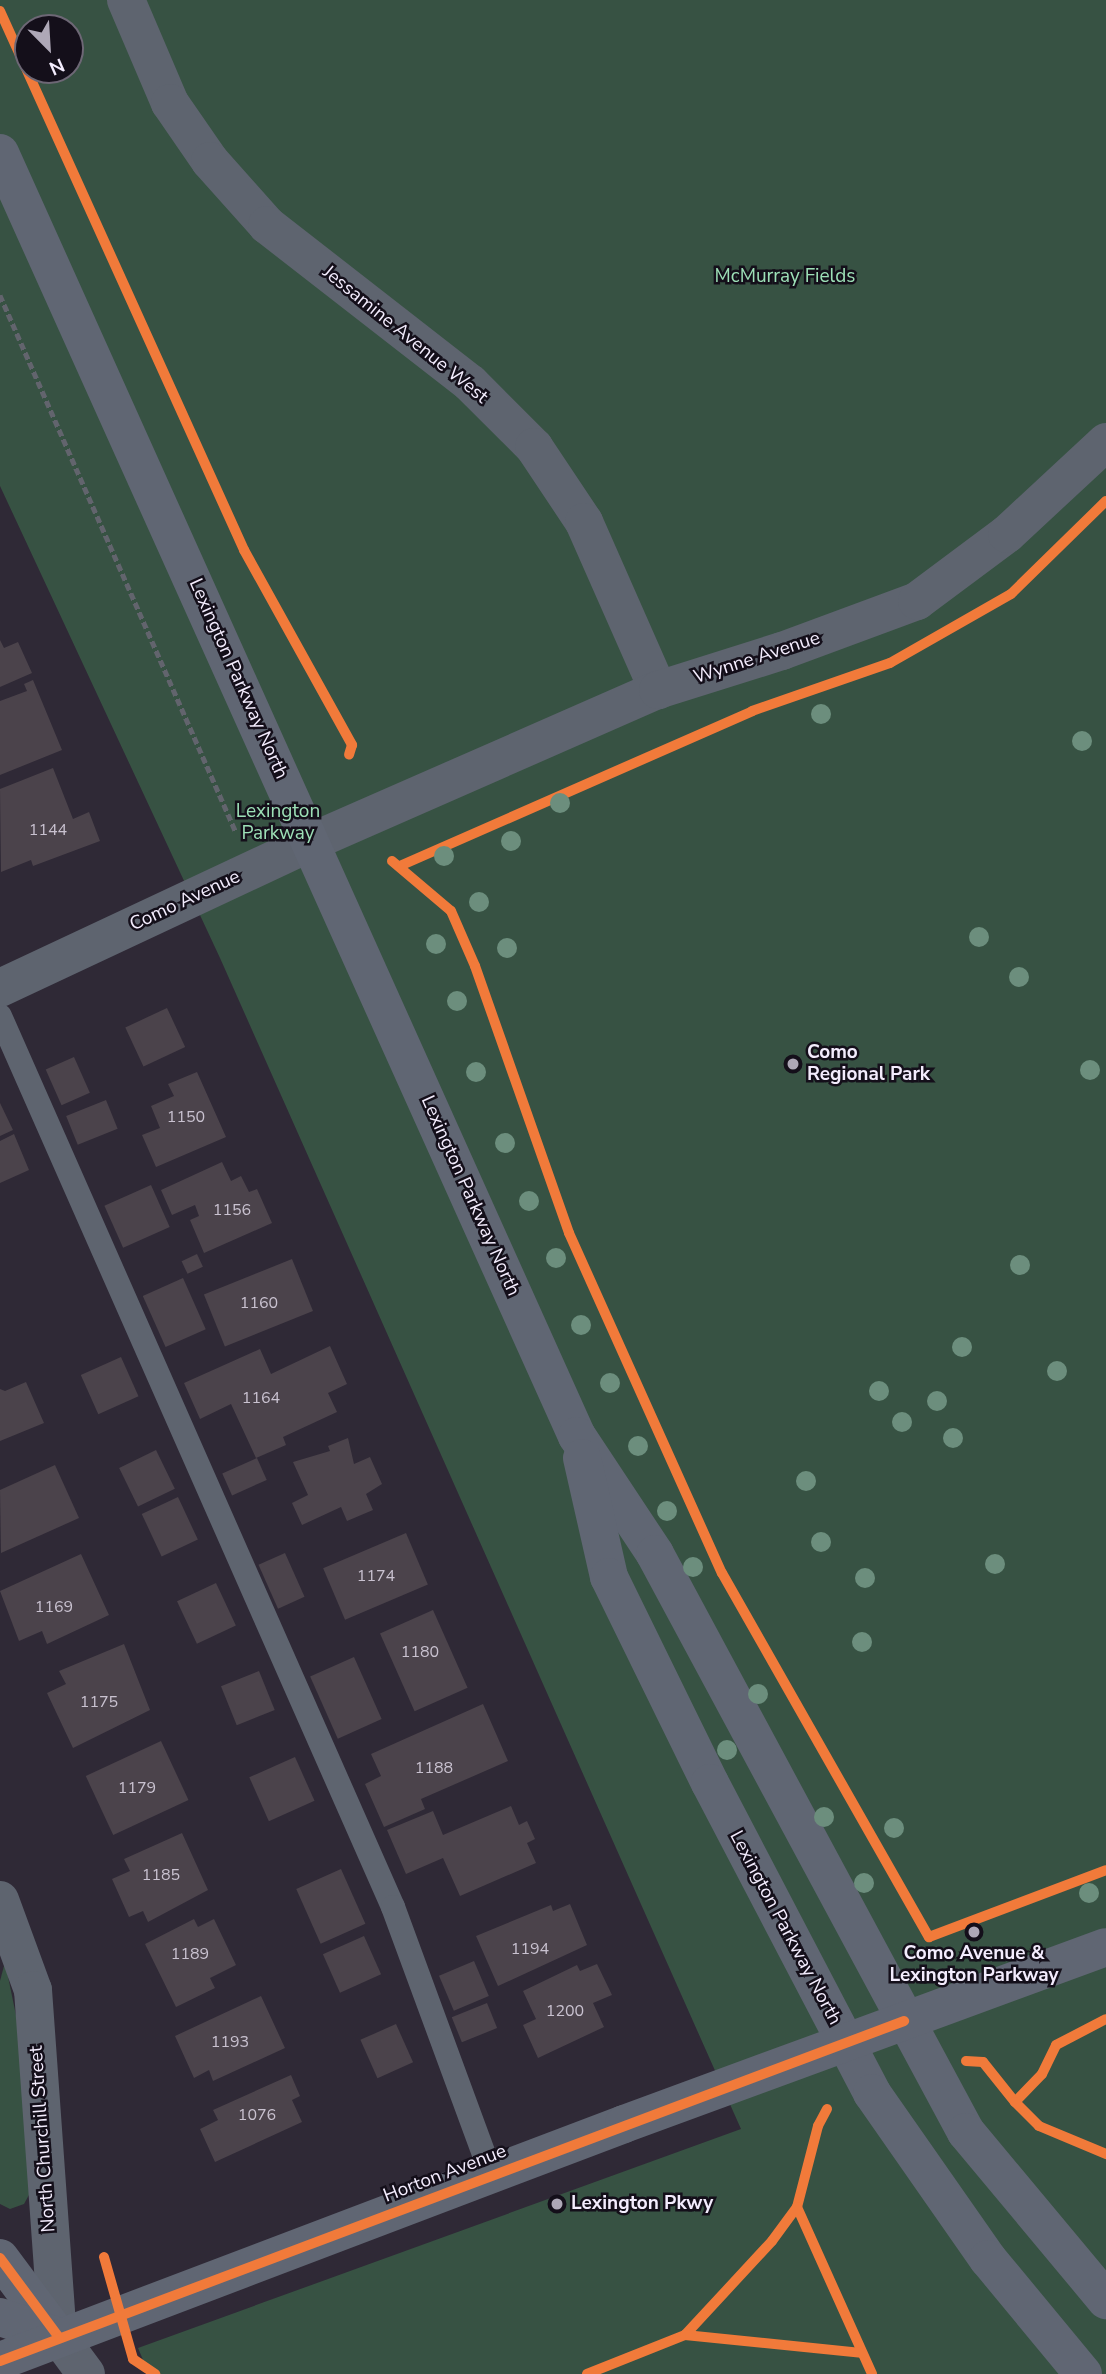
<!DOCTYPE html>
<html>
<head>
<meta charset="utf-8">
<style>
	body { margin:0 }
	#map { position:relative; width:1106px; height:2374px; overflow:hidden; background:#2f2936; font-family:"Nunito Sans",sans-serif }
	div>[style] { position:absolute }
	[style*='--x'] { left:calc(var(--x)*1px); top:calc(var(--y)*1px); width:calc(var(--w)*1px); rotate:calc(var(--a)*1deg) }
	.green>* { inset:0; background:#375243 }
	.building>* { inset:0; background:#4b434b; transform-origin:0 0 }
	.path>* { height:4.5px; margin-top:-2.25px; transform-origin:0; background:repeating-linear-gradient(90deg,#62646d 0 7px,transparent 0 10.5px) }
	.lane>* { height:24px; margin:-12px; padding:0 12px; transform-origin:12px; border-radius:12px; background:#5e646f }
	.street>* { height:38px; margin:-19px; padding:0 19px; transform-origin:19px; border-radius:19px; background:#5e646f }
	.secondary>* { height:38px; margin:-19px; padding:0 19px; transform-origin:19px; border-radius:19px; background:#606673 }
	.cycleway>* { height:10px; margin:-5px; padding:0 5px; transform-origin:5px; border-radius:5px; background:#f17a3a }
	.trees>* { width:20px; height:20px; margin:-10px; border-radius:50%; background:#6c8e7d }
	.dots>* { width:19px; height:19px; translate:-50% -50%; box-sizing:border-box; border:4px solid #140f1a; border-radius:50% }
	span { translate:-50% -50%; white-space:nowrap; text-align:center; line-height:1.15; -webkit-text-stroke:5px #140f1a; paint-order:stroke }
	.number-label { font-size:16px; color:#c9c2d0 }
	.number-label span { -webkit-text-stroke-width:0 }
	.park-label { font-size:19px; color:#9de0b7 }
	.street-label { font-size:19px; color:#f3ecfd }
	.poi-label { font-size:19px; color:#f3ecfd; font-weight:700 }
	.left { translate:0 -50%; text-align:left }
	.north { position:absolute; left:14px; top:14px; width:70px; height:70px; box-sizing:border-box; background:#140f1a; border:2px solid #6d6775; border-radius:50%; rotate:156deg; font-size:19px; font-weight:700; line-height:28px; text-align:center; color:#f3ecfd }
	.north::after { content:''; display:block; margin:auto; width:24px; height:32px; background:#aea8b7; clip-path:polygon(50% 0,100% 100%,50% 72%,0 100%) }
</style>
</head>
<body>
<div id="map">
	<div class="green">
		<i style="clip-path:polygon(evenodd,0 0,1106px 0,1106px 2374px,149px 2374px,138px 2348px,741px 2129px,220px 958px,0 486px,0 0,28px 28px,70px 28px,70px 70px,28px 70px,28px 28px)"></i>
		<i style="clip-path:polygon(5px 1962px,18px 2025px,30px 2193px,24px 2204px,10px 2209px,0 2204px,0 1981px)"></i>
	</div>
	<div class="building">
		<i style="clip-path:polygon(0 640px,4px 648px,18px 642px,32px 673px,0 687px)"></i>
		<i style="clip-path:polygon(33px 680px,62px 750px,0 775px,0 701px,27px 691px,24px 684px)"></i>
		<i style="clip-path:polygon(53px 768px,73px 819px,89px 812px,100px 841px,33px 866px,31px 860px,1px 872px,0 789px)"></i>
		<i style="left:167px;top:1008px;width:43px;height:46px;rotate:65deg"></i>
		<i style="left:74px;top:1057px;width:39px;height:31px;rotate:66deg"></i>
		<i style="clip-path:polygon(197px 1072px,226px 1137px,156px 1167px,142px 1135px,160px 1128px,151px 1106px,174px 1096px,168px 1084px)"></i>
		<i style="left:106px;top:1100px;width:31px;height:43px;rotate:68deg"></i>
		<i style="clip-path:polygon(0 1103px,13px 1130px,0 1136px)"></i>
		<i style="clip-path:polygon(14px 1134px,29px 1170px,0 1183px,0 1141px)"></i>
		<i style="clip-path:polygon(222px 1162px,231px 1181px,241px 1176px,249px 1192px,257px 1189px,272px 1223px,204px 1253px,190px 1220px,199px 1216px,195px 1205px,172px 1215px,161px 1190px)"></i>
		<i style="left:151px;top:1185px;width:46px;height:51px;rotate:66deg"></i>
		<i style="left:197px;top:1254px;width:14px;height:17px;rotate:65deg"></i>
		<i style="left:292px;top:1259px;width:56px;height:95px;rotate:68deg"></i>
		<i style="left:183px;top:1278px;width:56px;height:44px;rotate:66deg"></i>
		<i style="clip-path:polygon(330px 1346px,347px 1384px,328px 1393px,337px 1412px,283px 1437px,286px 1445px,256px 1458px,231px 1404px,200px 1419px,184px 1383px,260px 1349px,271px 1374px)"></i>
		<i style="left:121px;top:1357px;width:43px;height:44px;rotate:66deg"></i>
		<i style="clip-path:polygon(26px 1382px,44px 1423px,0 1441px,0 1389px,5px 1391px)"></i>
		<i style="clip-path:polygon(348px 1438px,354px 1464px,370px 1457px,382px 1484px,366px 1494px,373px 1510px,347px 1521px,341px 1507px,302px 1525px,292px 1503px,308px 1495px,293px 1462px,330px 1451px,328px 1446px)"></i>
		<i style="left:156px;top:1450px;width:43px;height:41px;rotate:64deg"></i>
		<i style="left:257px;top:1458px;width:24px;height:38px;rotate:66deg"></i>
		<i style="clip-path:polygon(55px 1465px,79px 1518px,1px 1553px,0 1490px)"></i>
		<i style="left:178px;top:1497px;width:47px;height:40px;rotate:65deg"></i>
		<i style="left:406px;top:1533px;width:56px;height:90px;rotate:67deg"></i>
		<i style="left:285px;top:1553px;width:48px;height:29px;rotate:66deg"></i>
		<i style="clip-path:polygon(81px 1554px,109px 1615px,47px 1644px,42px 1631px,19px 1641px,0 1591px)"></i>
		<i style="left:216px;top:1583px;width:47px;height:43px;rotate:65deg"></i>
		<i style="left:433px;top:1610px;width:85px;height:58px;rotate:66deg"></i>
		<i style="clip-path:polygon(124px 1644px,150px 1710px,73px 1748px,47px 1693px,66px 1684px,59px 1671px)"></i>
		<i style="left:354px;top:1657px;width:68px;height:48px;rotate:66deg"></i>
		<i style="left:259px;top:1671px;width:42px;height:41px;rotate:68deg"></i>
		<i style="clip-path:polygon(483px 1704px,508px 1761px,421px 1799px,425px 1809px,384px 1827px,365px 1784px,381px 1776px,371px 1754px)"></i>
		<i style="left:161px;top:1741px;width:65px;height:83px;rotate:65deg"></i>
		<i style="left:295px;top:1757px;width:48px;height:50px;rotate:66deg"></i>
		<i style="clip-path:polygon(511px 1806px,519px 1825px,527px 1821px,535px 1839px,527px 1843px,536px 1863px,460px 1896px,443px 1858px,406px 1874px,387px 1830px,433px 1811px,443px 1835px)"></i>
		<i style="clip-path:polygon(182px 1833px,208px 1890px,148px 1922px,143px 1911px,129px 1917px,112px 1879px,130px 1871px,124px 1859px)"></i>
		<i style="left:341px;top:1869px;width:60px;height:49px;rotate:66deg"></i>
		<i style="clip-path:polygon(570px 1904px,587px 1945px,498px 1986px,476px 1936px,551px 1905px,553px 1911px)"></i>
		<i style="clip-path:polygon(194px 1919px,198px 1927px,214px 1919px,236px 1965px,210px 1978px,215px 1988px,176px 2007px,145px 1944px)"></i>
		<i style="left:364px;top:1936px;width:42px;height:45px;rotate:66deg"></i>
		<i style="left:474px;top:1961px;width:38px;height:38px;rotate:67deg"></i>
		<i style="clip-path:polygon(597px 1964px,612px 1995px,593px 2003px,604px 2027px,538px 2058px,523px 2025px,536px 2019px,523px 1991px,577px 1965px,580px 1971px)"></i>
		<i style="clip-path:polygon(261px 1996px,285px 2048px,213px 2081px,209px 2070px,194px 2078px,175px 2036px)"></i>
		<i style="left:487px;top:2003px;width:27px;height:38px;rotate:68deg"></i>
		<i style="left:396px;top:2024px;width:42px;height:39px;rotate:66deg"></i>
		<i style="clip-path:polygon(291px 2075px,300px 2096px,292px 2100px,302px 2122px,215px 2162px,200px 2129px,218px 2120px,213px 2110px)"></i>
	</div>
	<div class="path">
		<i style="--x:0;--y:295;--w:587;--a:66.28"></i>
	</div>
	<div class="lane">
		<i style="--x:0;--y:1016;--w:974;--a:66.2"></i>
		<i style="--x:393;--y:1907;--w:287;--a:69.8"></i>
	</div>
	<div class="street">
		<i style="--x:126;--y:0;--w:112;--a:66.9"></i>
		<i style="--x:170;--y:103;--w:70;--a:55.4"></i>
		<i style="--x:210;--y:161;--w:86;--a:48.3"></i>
		<i style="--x:267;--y:225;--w:257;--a:37.9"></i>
		<i style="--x:470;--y:383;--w:91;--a:45"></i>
		<i style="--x:534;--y:447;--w:90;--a:56.3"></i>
		<i style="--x:584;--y:522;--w:184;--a:66.2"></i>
		<i style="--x:0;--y:988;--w:344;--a:-25.1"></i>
		<i style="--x:311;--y:842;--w:379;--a:-23.7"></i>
		<i style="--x:658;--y:690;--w:130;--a:-17.5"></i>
		<i style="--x:782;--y:651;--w:144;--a:-20.3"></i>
		<i style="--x:917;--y:601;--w:112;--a:-36.7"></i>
		<i style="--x:1007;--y:534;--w:135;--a:-42.9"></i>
		<i style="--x:0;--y:1900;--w:96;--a:69.9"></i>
		<i style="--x:33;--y:1990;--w:347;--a:85.9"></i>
		<i style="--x:58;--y:2336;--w:47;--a:53.6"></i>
	</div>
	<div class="secondary">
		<i style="--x:0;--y:153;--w:1407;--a:65.79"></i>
		<i style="--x:577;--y:1436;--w:141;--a:56.5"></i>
		<i style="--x:655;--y:1554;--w:656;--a:61.72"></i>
		<i style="--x:966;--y:2132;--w:219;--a:50.2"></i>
		<i style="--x:582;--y:1458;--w:122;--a:77.2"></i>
		<i style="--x:609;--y:1577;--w:229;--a:63.9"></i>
		<i style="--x:710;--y:1783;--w:350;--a:62.4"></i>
		<i style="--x:872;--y:2093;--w:203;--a:55.1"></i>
		<i style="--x:988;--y:2259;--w:149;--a:50.4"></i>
		<i style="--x:0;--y:2258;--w:97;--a:53.4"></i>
		<i style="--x:0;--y:2317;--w:61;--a:18.1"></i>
		<i style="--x:0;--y:2361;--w:667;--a:-20.8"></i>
		<i style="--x:624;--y:2124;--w:513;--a:-20.16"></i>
	</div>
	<div class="cycleway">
		<i style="--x:0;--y:11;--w:592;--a:65.64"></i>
		<i style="--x:244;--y:550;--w:223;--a:61"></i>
		<i style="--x:352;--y:745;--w:10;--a:107"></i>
		<i style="--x:392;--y:861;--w:77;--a:40.3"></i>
		<i style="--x:451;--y:911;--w:60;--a:66.4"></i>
		<i style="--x:475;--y:966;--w:283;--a:70.6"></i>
		<i style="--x:569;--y:1233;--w:373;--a:65.8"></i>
		<i style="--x:722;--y:1573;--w:419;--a:60.4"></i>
		<i style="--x:929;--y:1937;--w:189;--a:-20.7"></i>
		<i style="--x:402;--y:865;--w:382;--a:-23.7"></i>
		<i style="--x:752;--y:711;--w:146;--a:-19.2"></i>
		<i style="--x:890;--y:663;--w:139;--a:-29.7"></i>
		<i style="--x:1011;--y:594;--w:133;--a:-44.4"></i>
		<i style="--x:966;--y:2061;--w:17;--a:3"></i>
		<i style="--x:983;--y:2062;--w:51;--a:51.3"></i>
		<i style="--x:1015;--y:2102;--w:39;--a:-46"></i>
		<i style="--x:1042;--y:2074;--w:32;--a:-64"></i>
		<i style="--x:1056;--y:2045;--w:56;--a:-27.5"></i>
		<i style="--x:1015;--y:2102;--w:34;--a:45"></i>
		<i style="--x:1039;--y:2126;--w:73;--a:22.7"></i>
		<i style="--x:827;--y:2109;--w:19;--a:118"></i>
		<i style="--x:818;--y:2126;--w:84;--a:104.5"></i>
		<i style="--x:797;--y:2207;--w:183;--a:65.8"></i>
		<i style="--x:104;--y:2257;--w:106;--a:74.1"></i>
		<i style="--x:133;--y:2359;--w:27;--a:34"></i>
		<i style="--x:0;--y:2258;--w:97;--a:53.4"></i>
		<i style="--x:685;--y:2335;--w:128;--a:-47.2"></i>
		<i style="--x:772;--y:2241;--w:42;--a:-53.7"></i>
		<i style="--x:0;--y:2361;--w:966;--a:-20.61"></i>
		<i style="--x:587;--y:2374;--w:105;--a:-21.7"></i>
		<i style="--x:685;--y:2335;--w:177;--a:5.8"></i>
	</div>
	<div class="trees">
		<i style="left:821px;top:714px"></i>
		<i style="left:1082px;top:741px"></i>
		<i style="left:560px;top:803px"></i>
		<i style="left:511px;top:841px"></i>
		<i style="left:444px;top:856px"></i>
		<i style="left:479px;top:902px"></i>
		<i style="left:979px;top:937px"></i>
		<i style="left:436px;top:944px"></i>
		<i style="left:507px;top:948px"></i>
		<i style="left:1019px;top:977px"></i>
		<i style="left:457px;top:1001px"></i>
		<i style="left:1090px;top:1070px"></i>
		<i style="left:476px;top:1072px"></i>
		<i style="left:505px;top:1143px"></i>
		<i style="left:529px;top:1201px"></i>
		<i style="left:556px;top:1258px"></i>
		<i style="left:1020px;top:1265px"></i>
		<i style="left:581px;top:1325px"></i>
		<i style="left:962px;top:1347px"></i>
		<i style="left:1057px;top:1371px"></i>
		<i style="left:610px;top:1383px"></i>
		<i style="left:879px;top:1391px"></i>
		<i style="left:937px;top:1401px"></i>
		<i style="left:902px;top:1422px"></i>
		<i style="left:953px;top:1438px"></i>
		<i style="left:638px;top:1446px"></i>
		<i style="left:806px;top:1481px"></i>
		<i style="left:667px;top:1511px"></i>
		<i style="left:821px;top:1542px"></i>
		<i style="left:995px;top:1564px"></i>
		<i style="left:693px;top:1567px"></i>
		<i style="left:865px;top:1578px"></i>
		<i style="left:862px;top:1642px"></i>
		<i style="left:758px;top:1694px"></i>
		<i style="left:727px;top:1750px"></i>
		<i style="left:824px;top:1817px"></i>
		<i style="left:894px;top:1828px"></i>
		<i style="left:864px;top:1883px"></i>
		<i style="left:1089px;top:1893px"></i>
	</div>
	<div class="dots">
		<i style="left:793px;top:1064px;background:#aea8b7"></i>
		<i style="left:974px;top:1932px;background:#aea8b7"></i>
		<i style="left:557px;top:2204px;background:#aea8b7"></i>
	</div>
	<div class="number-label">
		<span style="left:48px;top:830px">1144</span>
		<span style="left:186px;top:1117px">1150</span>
		<span style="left:232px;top:1210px">1156</span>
		<span style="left:259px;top:1303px">1160</span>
		<span style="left:261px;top:1398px">1164</span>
		<span style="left:376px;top:1576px">1174</span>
		<span style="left:54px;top:1607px">1169</span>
		<span style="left:420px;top:1652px">1180</span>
		<span style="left:99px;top:1702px">1175</span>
		<span style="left:434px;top:1768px">1188</span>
		<span style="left:137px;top:1788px">1179</span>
		<span style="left:161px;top:1875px">1185</span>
		<span style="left:530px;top:1949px">1194</span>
		<span style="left:190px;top:1954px">1189</span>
		<span style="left:565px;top:2011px">1200</span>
		<span style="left:230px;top:2042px">1193</span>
		<span style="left:257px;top:2115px">1076</span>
	</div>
	<div class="park-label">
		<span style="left:785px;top:277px">McMurray Fields</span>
		<span style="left:278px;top:823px">Lexington<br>Parkway</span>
	</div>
	<div class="street-label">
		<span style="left:405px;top:335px;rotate:39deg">Jessamine Avenue West</span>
		<span style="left:757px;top:658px;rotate:-18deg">Wynne Avenue</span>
		<span style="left:238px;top:679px;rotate:66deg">Lexington Parkway North</span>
		<span style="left:185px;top:901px;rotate:-25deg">Como Avenue</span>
		<span style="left:470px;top:1196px;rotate:66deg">Lexington Parkway North</span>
		<span style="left:785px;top:1928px;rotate:62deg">Lexington Parkway North</span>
		<span style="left:43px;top:2139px;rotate:-94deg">North Churchill Street</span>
		<span style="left:445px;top:2174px;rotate:-21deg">Horton Avenue</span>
	</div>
	<div class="poi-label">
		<span class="left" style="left:807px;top:1064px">Como<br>Regional Park</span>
		<span style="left:974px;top:1965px">Como Avenue &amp;<br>Lexington Parkway</span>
		<span class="left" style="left:571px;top:2204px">Lexington Pkwy</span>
	</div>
	<div class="north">N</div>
</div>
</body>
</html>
